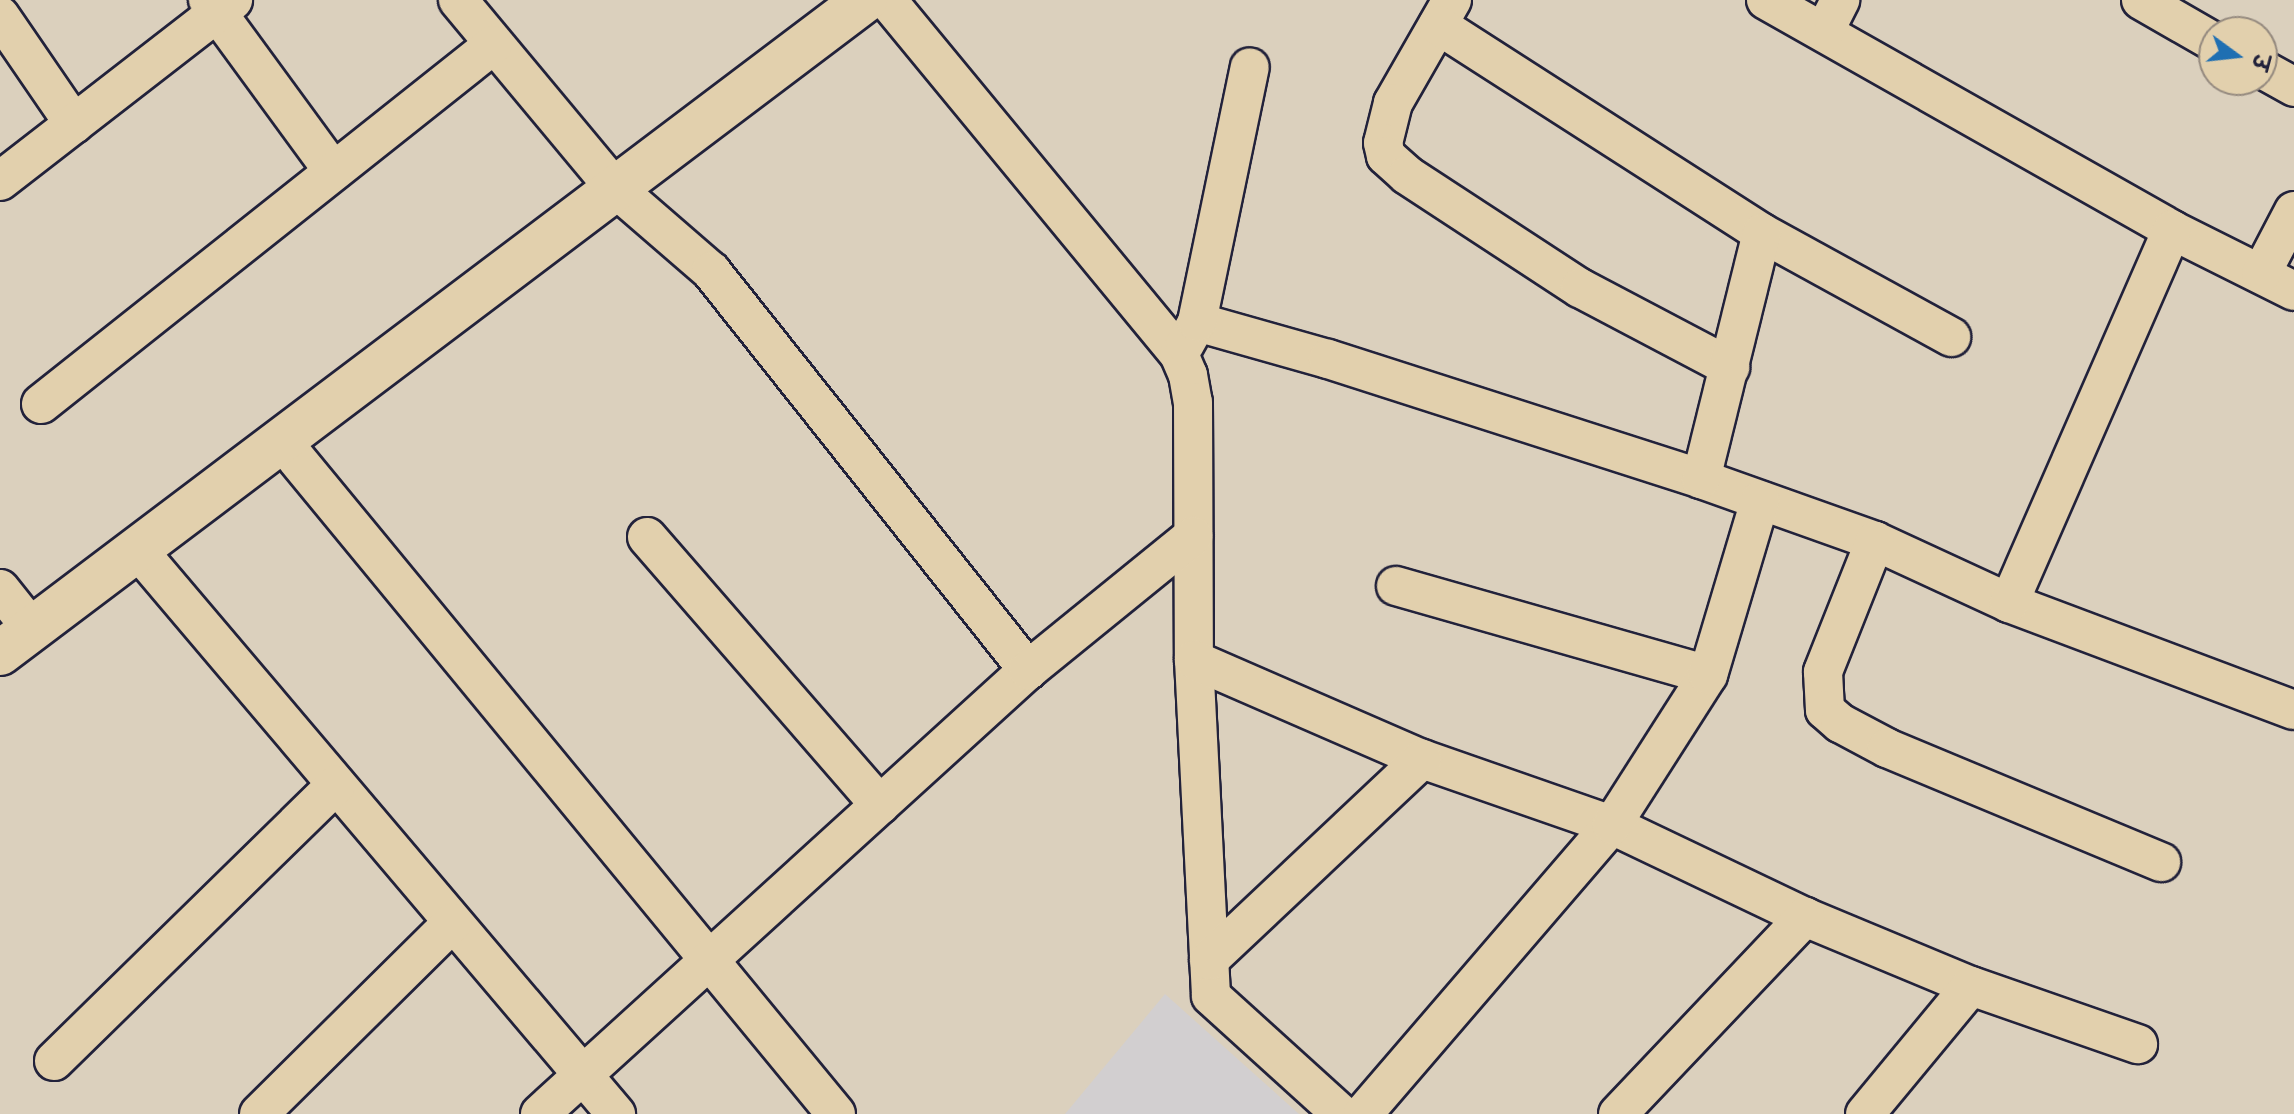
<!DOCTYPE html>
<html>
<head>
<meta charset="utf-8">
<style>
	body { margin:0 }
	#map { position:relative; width:2294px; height:1114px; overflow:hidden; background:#dbd0bd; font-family:"Balsamiq Sans","Playpen Sans Deva",sans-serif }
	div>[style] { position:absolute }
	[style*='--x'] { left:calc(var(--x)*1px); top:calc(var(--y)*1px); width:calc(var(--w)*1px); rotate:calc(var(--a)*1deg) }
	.built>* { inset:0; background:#d2cfd0 }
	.roads { filter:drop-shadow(2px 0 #22223b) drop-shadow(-2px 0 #22223b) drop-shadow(0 2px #22223b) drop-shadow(0 -2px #22223b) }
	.street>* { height:38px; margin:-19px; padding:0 19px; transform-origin:19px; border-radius:19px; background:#e2d0ad }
	.secondary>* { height:44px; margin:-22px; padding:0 22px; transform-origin:22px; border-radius:22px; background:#e2d0ad }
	span { translate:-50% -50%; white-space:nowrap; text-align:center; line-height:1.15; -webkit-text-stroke:6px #e2d0ad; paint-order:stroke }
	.north { position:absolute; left:2198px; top:16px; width:80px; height:80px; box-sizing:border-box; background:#e2d0ad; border:2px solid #958a7f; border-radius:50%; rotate:105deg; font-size:22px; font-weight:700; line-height:32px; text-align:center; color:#22223b }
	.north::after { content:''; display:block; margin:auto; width:28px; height:36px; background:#1f6fb2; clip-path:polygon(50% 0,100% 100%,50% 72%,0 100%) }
</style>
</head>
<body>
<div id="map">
	<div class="built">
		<i style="clip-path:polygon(1165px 994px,1299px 1114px,1065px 1114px)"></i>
	</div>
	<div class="roads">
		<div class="street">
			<i style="--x:208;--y:0;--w:212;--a:53.8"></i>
			<i style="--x:458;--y:0;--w:244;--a:50.2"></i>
			<i style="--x:614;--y:187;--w:128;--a:40.9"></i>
			<i style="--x:711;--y:271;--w:510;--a:51.53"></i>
			<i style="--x:887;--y:0;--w:459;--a:50.5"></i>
			<i style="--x:1179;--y:354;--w:23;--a:67"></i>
			<i style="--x:1188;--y:375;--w:27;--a:80"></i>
			<i style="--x:1193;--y:402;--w:258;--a:89.8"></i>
			<i style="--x:1194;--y:660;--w:336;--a:87.1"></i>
			<i style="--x:1211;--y:996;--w:176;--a:42.2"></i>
			<i style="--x:1452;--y:0;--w:119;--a:119.8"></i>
			<i style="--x:1393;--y:103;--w:41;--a:104"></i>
			<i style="--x:1383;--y:143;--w:13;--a:77"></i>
			<i style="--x:1386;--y:156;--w:28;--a:42"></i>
			<i style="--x:1407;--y:175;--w:207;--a:33.2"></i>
			<i style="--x:1580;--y:288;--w:170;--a:27.8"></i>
			<i style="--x:1766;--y:0;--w:467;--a:29.5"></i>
			<i style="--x:2172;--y:230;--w:136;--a:26.6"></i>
			<i style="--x:2141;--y:0;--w:84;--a:29.9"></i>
			<i style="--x:0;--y:16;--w:131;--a:55.6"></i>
			<i style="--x:1438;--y:25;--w:385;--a:32.7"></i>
			<i style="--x:1762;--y:233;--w:216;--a:28.8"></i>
			<i style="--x:1824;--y:32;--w:36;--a:-63"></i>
			<i style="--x:2262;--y:69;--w:37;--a:29"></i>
			<i style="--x:0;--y:181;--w:295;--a:-37.8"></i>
			<i style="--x:2261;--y:274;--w:71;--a:-62.4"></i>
			<i style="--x:1197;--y:322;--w:136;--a:15.8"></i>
			<i style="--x:1328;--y:359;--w:392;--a:17.8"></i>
			<i style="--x:1701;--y:479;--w:185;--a:19.6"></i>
			<i style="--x:1875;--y:541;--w:148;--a:24.8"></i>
			<i style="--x:2009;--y:603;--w:304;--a:20.6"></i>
			<i style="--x:1185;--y:344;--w:25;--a:-61"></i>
			<i style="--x:1197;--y:322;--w:260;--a:-78.3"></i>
			<i style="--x:41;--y:404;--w:577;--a:-38.46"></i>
			<i style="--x:281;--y:440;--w:873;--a:50.53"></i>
			<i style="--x:1701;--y:479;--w:253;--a:-76.1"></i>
			<i style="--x:647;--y:537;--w:355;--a:49"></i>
			<i style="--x:1875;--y:541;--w:141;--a:111.7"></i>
			<i style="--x:1823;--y:672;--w:38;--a:87"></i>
			<i style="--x:1825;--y:710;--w:20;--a:41"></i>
			<i style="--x:1840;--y:723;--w:53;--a:28"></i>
			<i style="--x:1887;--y:748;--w:297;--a:22.6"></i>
			<i style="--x:137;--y:549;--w:741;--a:49.71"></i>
			<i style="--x:1396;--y:586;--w:324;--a:15.9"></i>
			<i style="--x:0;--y:589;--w:51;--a:51.3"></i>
			<i style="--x:2009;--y:603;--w:407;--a:-66.4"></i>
			<i style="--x:1194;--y:660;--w:249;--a:23.5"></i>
			<i style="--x:1422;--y:759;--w:201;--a:19.2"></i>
			<i style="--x:1612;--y:825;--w:214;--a:25.5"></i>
			<i style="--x:1805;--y:917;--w:180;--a:22.6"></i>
			<i style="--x:1971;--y:986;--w:177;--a:19.2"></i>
			<i style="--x:1209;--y:960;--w:293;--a:-43.3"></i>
			<i style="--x:54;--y:1061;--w:395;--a:-44.4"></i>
			<i style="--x:259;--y:1114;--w:272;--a:-44.7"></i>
			<i style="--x:540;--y:1114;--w:660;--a:-42.3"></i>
			<i style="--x:1028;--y:670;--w:213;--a:-39.1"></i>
			<i style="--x:1363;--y:1114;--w:381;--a:-49.3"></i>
			<i style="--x:1612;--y:825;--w:178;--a:-57.4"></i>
			<i style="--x:1708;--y:675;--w:182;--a:-73.4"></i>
			<i style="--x:1618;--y:1114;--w:272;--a:-46.5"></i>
			<i style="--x:1865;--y:1114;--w:166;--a:-50.4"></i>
		</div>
		<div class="secondary">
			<i style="--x:0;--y:653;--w:1084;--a:-37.05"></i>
		</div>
	</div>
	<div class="north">उ</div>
</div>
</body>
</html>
